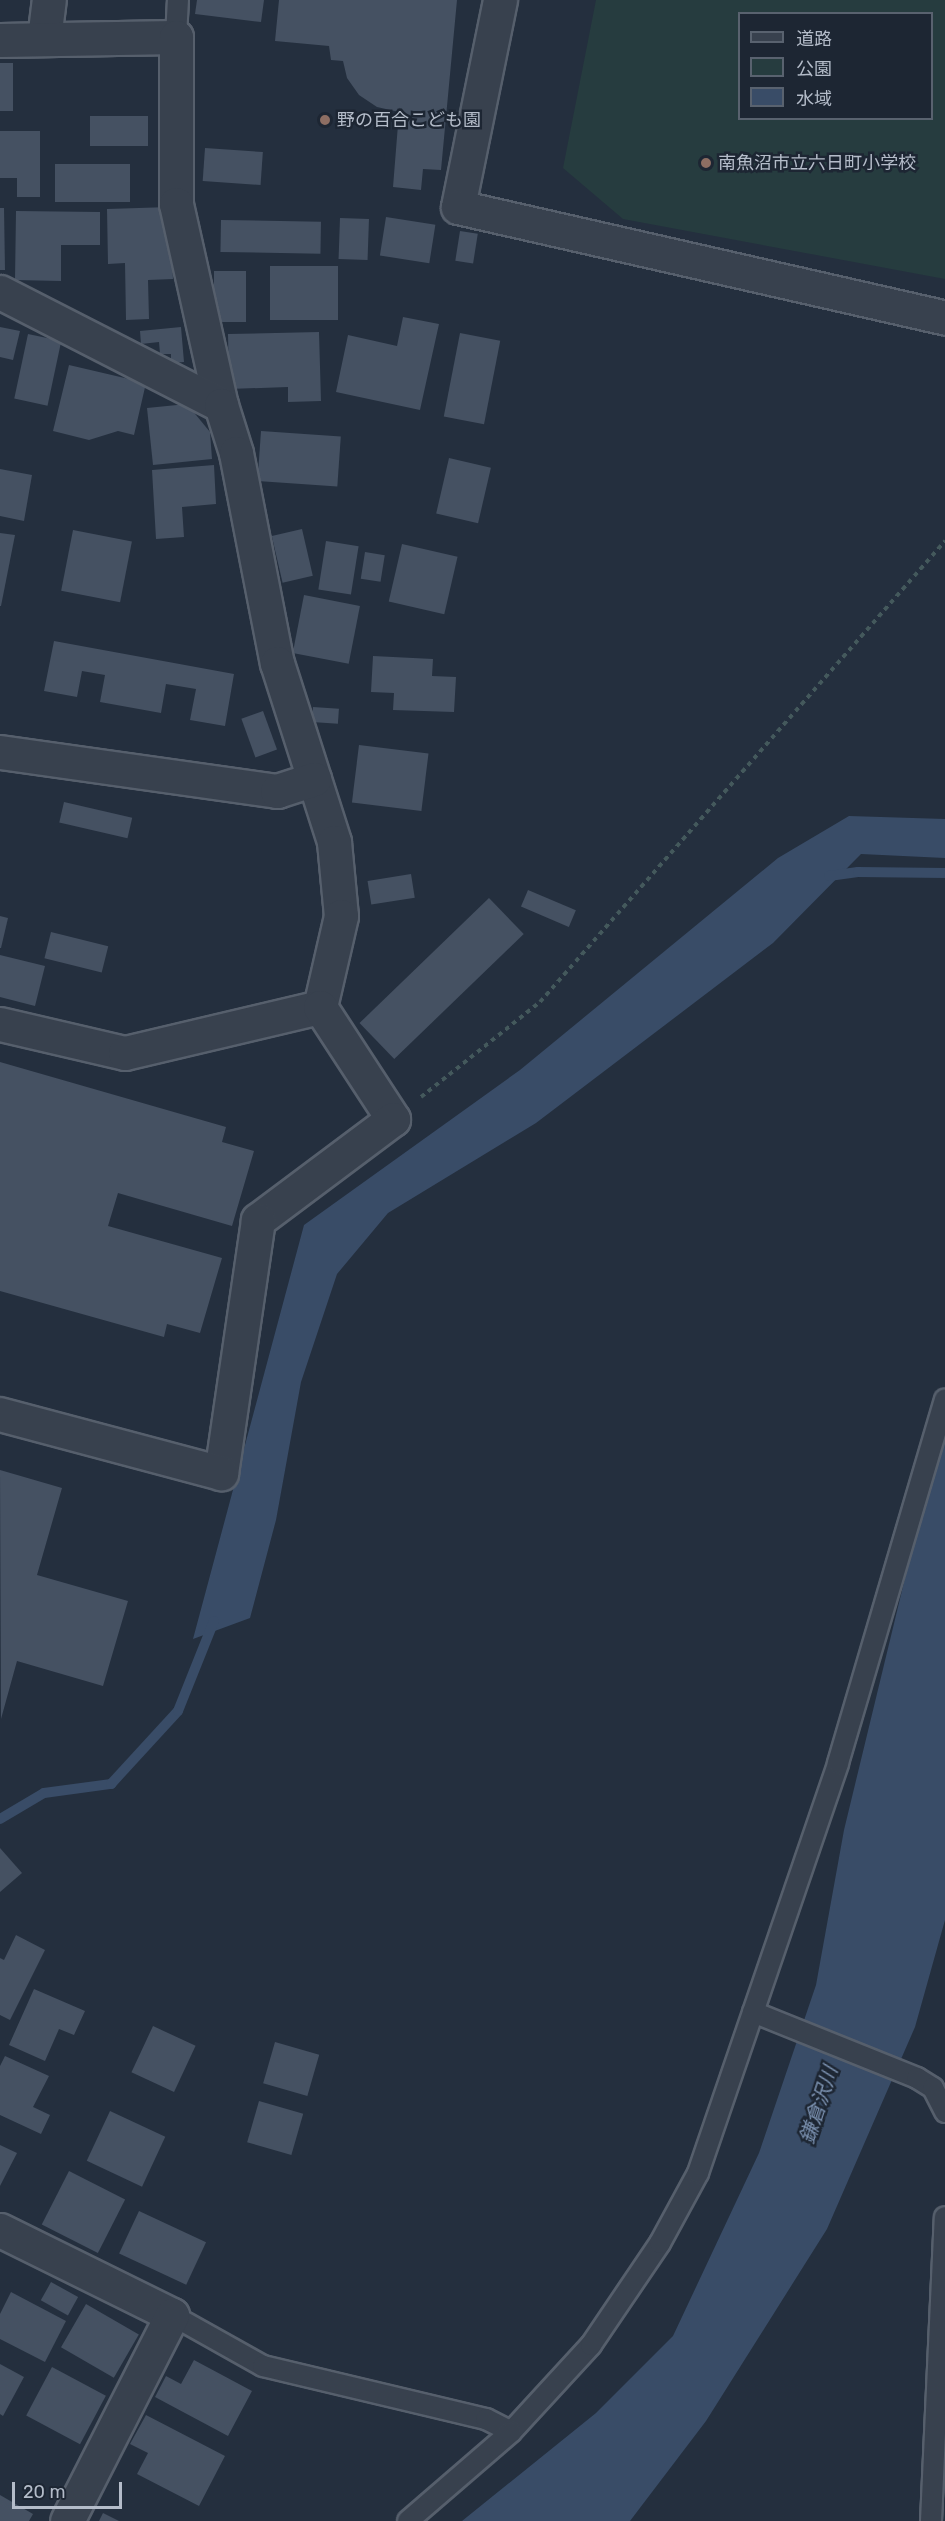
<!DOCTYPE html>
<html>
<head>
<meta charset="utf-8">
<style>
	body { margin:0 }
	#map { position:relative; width:945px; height:2521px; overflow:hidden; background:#242f3e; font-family:Rubik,"Noto Sans JP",sans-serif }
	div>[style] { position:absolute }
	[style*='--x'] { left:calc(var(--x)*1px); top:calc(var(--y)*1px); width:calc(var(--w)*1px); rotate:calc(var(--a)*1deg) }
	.green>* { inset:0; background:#263c3f }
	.water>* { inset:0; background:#394c67 }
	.stream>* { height:10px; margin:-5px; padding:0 5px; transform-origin:5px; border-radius:5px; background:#394c67 }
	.building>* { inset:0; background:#455162; transform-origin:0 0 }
	.path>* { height:4px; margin-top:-2px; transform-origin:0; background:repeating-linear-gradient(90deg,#44595c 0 4.5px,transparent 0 9px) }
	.roads { filter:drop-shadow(2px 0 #565f6c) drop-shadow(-2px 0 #565f6c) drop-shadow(0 2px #565f6c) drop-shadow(0 -2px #565f6c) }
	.service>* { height:20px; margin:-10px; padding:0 10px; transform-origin:10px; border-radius:10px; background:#38414e }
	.minor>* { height:33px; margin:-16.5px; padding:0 16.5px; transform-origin:16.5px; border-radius:16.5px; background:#38414e }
	.dots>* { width:16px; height:16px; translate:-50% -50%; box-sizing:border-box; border:3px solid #1d2633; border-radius:50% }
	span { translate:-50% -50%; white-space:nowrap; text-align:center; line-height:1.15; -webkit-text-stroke:5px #1d2633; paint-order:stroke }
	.poi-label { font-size:18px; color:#b4bcc9 }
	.left { translate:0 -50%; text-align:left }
	.water-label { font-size:20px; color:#7c92b1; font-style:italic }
	.legend { position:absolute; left:738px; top:12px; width:195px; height:108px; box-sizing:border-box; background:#1d2633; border:2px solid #59626f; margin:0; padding:8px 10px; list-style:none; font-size:18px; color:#b4bcc9 }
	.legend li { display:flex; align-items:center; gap:12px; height:30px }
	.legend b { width:30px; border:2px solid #59626f }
	.scale { position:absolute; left:12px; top:2482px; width:110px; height:27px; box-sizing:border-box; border:3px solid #b4bcc9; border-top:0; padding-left:8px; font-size:18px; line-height:21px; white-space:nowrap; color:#b4bcc9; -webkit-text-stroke:4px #1d2633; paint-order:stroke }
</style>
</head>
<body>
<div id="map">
	<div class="green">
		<i style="clip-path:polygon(evenodd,596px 0,945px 0,945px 279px,623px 219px,563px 168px,596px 0,740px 14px,932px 14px,932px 118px,740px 118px,740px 14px)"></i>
	</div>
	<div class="water">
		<i style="clip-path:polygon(849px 816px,945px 819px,945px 858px,861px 854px,773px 943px,536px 1123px,388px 1213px,337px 1274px,301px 1382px,276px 1520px,250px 1618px,193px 1639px,304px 1225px,520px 1070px,778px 858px)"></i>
		<i style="clip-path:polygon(945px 1413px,945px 1920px,915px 2027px,827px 2229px,706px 2421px,630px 2521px,462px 2521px,596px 2413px,673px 2336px,759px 2153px,816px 1985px,844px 1830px)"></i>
	</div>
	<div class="stream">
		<i style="--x:829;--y:876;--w:29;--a:-8"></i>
		<i style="--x:858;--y:872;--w:87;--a:0.7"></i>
		<i style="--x:0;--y:1819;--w:51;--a:-30.6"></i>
		<i style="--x:44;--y:1793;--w:68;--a:-7.7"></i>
		<i style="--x:111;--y:1784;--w:99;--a:-47.5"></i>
		<i style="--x:178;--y:1711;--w:97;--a:-68.2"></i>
	</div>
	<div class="building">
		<i style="clip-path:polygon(197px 0,264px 0,261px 22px,195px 14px)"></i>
		<i style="clip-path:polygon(279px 0,457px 0,441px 170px,423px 169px,421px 190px,393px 187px,399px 112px,377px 107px,359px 95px,347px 78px,343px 61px,331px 60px,329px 46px,275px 41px)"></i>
		<i style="left:0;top:63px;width:13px;height:48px"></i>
		<i style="left:148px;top:116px;width:30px;height:58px;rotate:90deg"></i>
		<i style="clip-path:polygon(0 131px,40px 131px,40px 197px,17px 197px,17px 178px,0 178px)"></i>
		<i style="left:205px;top:148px;width:58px;height:33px;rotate:4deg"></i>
		<i style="left:55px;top:164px;width:75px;height:38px"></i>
		<i style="clip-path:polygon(170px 207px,173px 279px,148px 280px,149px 319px,126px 320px,125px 263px,108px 264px,107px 209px)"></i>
		<i style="clip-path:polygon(0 208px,4px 208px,5px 270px,0 270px)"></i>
		<i style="clip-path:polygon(16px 211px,100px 212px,100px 245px,61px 245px,61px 281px,15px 280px)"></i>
		<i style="left:386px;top:217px;width:50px;height:39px;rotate:9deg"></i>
		<i style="left:340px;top:218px;width:29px;height:41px;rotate:2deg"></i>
		<i style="left:221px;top:220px;width:100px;height:32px;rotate:1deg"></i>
		<i style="left:460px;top:231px;width:18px;height:30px;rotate:9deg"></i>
		<i style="left:338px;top:266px;width:54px;height:68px;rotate:90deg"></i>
		<i style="left:214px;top:271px;width:32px;height:51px"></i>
		<i style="clip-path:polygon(403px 317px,439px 324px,420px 410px,336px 392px,348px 335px,397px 346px)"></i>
		<i style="clip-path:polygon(0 327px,20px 331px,13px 360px,0 357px)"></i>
		<i style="clip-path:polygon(181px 327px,184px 362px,171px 363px,171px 354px,160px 354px,159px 342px,141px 344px,140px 331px)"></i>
		<i style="clip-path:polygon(319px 332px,321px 401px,288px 402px,288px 387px,229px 389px,228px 334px)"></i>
		<i style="left:460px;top:333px;width:41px;height:85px;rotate:11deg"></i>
		<i style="left:28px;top:334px;width:34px;height:66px;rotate:12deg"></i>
		<i style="clip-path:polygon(69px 365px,146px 383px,134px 435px,118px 431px,89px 440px,53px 431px)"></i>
		<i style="clip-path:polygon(187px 404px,210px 432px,212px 459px,153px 465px,147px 408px)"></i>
		<i style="left:261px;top:431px;width:80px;height:50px;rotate:4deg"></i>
		<i style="left:449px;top:458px;width:43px;height:57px;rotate:13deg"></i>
		<i style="clip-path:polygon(214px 465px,216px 504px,182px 507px,184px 537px,156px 539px,152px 470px)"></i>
		<i style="clip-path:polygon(0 469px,32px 475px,24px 521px,0 516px)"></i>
		<i style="left:302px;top:529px;width:48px;height:31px;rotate:77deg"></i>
		<i style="left:73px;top:530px;width:60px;height:62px;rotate:11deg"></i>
		<i style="clip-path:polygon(0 533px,15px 535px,1px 606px,0 606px)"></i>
		<i style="left:326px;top:541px;width:33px;height:49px;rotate:9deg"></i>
		<i style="left:402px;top:544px;width:57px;height:59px;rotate:13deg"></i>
		<i style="left:365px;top:552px;width:20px;height:27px;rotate:9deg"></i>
		<i style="left:304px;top:595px;width:57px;height:59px;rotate:11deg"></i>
		<i style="clip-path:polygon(54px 641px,234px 674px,225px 726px,190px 720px,196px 689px,166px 684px,161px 713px,100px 702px,105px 675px,82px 671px,77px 697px,44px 691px)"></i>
		<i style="clip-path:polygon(373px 656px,433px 659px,432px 676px,456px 677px,454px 712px,393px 710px,394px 693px,371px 692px)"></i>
		<i style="left:313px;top:707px;width:26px;height:15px;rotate:4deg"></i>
		<i style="left:263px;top:711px;width:41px;height:23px;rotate:70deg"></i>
		<i style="left:359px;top:745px;width:70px;height:58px;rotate:7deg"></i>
		<i style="left:64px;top:802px;width:70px;height:21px;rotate:13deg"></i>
		<i style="left:411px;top:874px;width:24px;height:44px;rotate:81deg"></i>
		<i style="left:528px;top:890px;width:52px;height:18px;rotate:23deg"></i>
		<i style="left:489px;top:898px;width:50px;height:180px;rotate:46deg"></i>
		<i style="clip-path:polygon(0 916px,8px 918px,1px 948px,0 948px)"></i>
		<i style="left:51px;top:932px;width:59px;height:27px;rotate:14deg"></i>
		<i style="clip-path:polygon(0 955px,45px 966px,35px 1006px,0 997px)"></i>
		<i style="clip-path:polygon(0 1062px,226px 1127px,222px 1142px,254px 1151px,232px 1226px,118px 1193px,108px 1226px,222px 1258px,200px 1333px,167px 1324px,164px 1337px,0 1291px)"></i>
		<i style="clip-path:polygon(0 1470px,62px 1488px,37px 1575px,128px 1601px,103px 1686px,17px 1661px,1px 1719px)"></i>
		<i style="clip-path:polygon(0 1848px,22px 1873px,0 1892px)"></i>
		<i style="clip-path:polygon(16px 1935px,45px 1950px,10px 2020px,0 2015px,0 1958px,4px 1960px)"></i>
		<i style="clip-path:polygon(34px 1989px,85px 2011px,74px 2035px,59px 2029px,45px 2061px,9px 2045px)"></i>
		<i style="left:153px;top:2026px;width:47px;height:51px;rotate:25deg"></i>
		<i style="left:275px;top:2042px;width:46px;height:43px;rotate:16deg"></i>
		<i style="clip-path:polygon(5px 2056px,49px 2076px,33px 2107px,50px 2115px,41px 2134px,0 2115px,0 2066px)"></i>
		<i style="left:259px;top:2101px;width:46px;height:43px;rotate:16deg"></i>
		<i style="left:110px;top:2111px;width:61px;height:55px;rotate:25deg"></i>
		<i style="clip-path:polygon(0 2145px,17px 2153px,0 2186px)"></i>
		<i style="left:69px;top:2171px;width:63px;height:60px;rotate:27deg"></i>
		<i style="left:139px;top:2211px;width:74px;height:47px;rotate:25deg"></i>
		<i style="left:51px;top:2282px;width:31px;height:21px;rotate:29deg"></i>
		<i style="clip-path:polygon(11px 2292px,66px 2321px,45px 2362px,0 2339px,0 2314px)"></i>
		<i style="left:86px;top:2304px;width:61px;height:50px;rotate:30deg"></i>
		<i style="clip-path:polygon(194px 2360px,252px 2391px,228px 2436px,155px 2397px,166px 2376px,181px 2384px)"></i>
		<i style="clip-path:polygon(0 2364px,24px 2377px,3px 2416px,0 2414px)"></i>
		<i style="left:52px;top:2367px;width:61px;height:55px;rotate:28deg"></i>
		<i style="clip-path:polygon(146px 2415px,225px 2456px,199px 2506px,137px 2474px,148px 2453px,130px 2444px)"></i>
		<i style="clip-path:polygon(0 2495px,33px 2514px,29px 2521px,0 2521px)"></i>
		<i style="clip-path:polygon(103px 2513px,119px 2521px,99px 2521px)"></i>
	</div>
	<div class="path">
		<i style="--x:421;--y:1097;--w:152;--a:-38.6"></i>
		<i style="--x:540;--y:1002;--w:614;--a:-48.7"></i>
	</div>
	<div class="roads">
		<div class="service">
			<i style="--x:176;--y:37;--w:37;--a:-87"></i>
			<i style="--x:753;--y:2012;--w:177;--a:21.9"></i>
			<i style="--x:917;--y:2078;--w:19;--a:32"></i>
			<i style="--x:933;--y:2088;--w:27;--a:63"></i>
			<i style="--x:172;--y:2315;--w:104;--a:29.3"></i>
			<i style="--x:263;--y:2366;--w:229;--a:13.4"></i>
			<i style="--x:486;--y:2419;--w:28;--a:27"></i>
			<i style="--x:511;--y:2432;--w:118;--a:-47.4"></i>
			<i style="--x:591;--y:2345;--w:123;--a:-55.9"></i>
			<i style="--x:660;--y:2243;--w:80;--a:-61.5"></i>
			<i style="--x:698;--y:2173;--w:433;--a:-71.1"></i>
			<i style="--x:838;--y:1763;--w:379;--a:-73.6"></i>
			<i style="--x:408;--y:2521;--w:136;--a:-40.8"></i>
			<i style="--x:931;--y:2521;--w:304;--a:-87.4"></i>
		</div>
		<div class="minor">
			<i style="--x:500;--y:0;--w:211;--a:101.5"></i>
			<i style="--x:458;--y:207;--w:499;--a:12.8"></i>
			<i style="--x:44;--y:39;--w:39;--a:-83"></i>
			<i style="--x:0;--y:40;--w:176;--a:-1"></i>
			<i style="--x:176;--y:37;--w:167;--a:90"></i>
			<i style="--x:176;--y:204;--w:206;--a:77.4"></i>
			<i style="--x:0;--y:292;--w:248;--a:27.1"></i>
			<i style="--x:221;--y:405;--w:50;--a:72.6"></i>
			<i style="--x:236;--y:453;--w:214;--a:79"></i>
			<i style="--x:277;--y:663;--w:188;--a:72.3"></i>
			<i style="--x:334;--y:842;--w:74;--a:84.6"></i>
			<i style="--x:341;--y:916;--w:93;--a:103"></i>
			<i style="--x:0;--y:752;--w:280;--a:8"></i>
			<i style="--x:277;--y:791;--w:39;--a:-18"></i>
			<i style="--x:0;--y:1024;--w:128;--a:13.1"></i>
			<i style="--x:125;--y:1053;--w:200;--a:-13.3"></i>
			<i style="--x:320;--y:1007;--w:134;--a:56.9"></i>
			<i style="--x:393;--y:1119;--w:169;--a:143.2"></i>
			<i style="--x:258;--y:1220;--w:256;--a:98.3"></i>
			<i style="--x:221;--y:1473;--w:229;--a:-165.1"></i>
			<i style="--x:0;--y:2230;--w:192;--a:26.3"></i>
			<i style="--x:172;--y:2315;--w:231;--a:117"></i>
		</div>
	</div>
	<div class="dots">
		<i style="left:325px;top:120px;background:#8d6e63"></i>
		<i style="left:706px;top:163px;background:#8d6e63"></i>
	</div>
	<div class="poi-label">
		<span class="left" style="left:337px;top:120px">野の百合こども園</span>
		<span class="left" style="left:718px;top:163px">南魚沼市立六日町小学校</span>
	</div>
	<div class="water-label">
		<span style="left:819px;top:2105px;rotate:-72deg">鎌倉沢川</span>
	</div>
	<ul class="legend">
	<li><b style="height:8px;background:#38414e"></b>道路</li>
	<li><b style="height:16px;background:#263c3f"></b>公園</li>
	<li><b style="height:16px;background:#394c67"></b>水域</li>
	</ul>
	<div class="scale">20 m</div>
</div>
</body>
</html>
